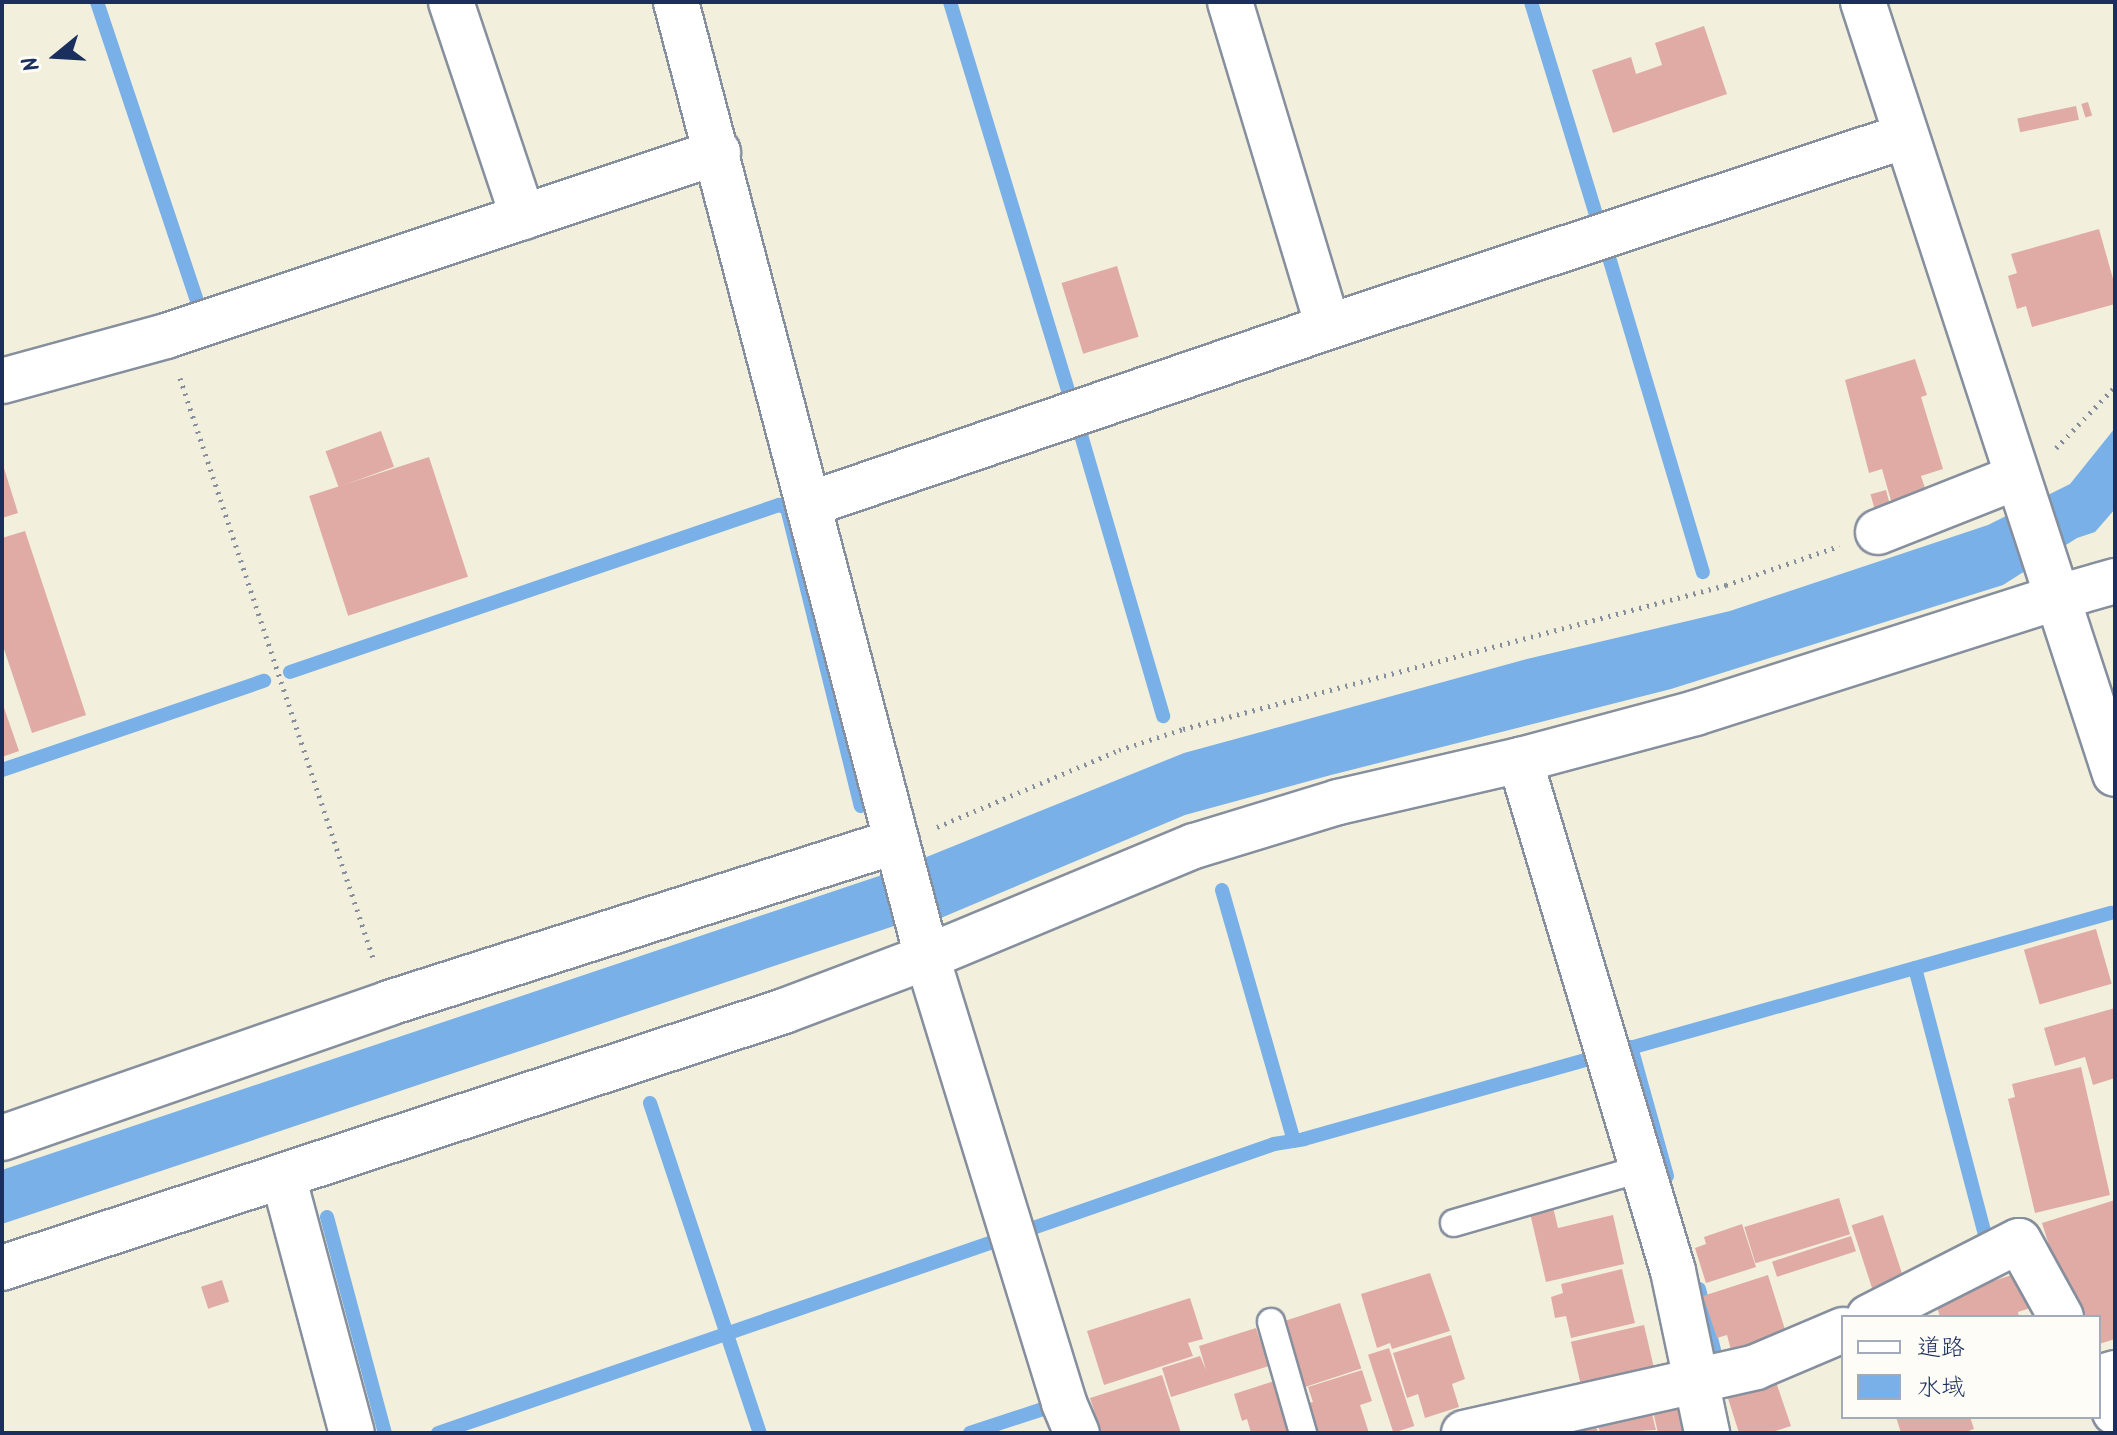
<!DOCTYPE html>
<html>
<head>
<meta charset="utf-8">
<style>
	body { margin:0 }
	#map { position:relative; width:2117px; height:1435px; overflow:hidden; background:#f2efdc; font-family:Kalam,"Klee One",sans-serif }
	div>[style] { position:absolute }
	[style*='--x'] { left:calc(var(--x)*1px); top:calc(var(--y)*1px); width:calc(var(--w)*1px); rotate:calc(var(--a)*1deg) }
	.water>* { inset:0; background:#78b0e7 }
	.stream>* { height:14px; margin:-7px; padding:0 7px; transform-origin:7px; border-radius:7px; background:#78b0e7 }
	.building>* { inset:0; background:#e0aba5; transform-origin:0 0 }
	.path>* { height:5px; margin-top:-2.5px; transform-origin:0; background:repeating-linear-gradient(90deg,#868f9d 0 2px,transparent 0 8px) }
	.roads { filter:drop-shadow(2px 0 #868f9d) drop-shadow(-2px 0 #868f9d) drop-shadow(0 2px #868f9d) drop-shadow(0 -2px #868f9d) }
	.service>* { height:26px; margin:-13px; padding:0 13px; transform-origin:13px; border-radius:13px; background:#fff }
	.minor>* { height:44px; margin:-22px; padding:0 22px; transform-origin:22px; border-radius:22px; background:#fff }
	.tertiary>* { height:44px; margin:-22px; padding:0 22px; transform-origin:22px; border-radius:22px; background:#fff }
	span { translate:-50% -50%; white-space:nowrap; text-align:center; line-height:1.15; -webkit-text-stroke:8px #fdfcf7; paint-order:stroke }
	.frame { position:absolute; inset:0; border:4px solid #1b2f5e; pointer-events:none }
	.legend { position:absolute; left:1841px; top:1315px; width:260px; height:104px; box-sizing:border-box; background:#fdfcf7; border:2px solid #a3aaba; margin:0; padding:10px 14px; list-style:none; font-size:24px; color:#1b2f5e }
	.legend li { display:flex; align-items:center; gap:16px; height:40px }
	.legend b { width:40px; border:2px solid #a3aaba }
	.north { position:absolute; left:16px; top:16px; width:80px; height:80px; -webkit-text-stroke:6px #fdfcf7; paint-order:stroke; rotate:252deg; font-size:22px; font-weight:700; line-height:32px; text-align:center; color:#1b2f5e }
	.north::after { content:''; display:block; margin:auto; width:28px; height:36px; background:#1b2f5e; clip-path:polygon(50% 0,100% 100%,50% 72%,0 100%) }
</style>
</head>
<body>
<div id="map">
	<div class="water">
		<i style="clip-path:polygon(2115px 428px,2115px 509px,2095px 532px,2077px 538px,2003px 585px,1671px 689px,1331px 775px,1185px 815px,936px 920px,897px 925px,2px 1224px,2px 1170px,882px 875px,1184px 753px,1527px 659px,1730px 611px,1988px 525px,2070px 484px)"></i>
	</div>
	<div class="stream">
		<i style="--x:97;--y:2;--w:317;--a:71.5"></i>
		<i style="--x:950;--y:2;--w:409;--a:73.1"></i>
		<i style="--x:1531;--y:2;--w:226;--a:73"></i>
		<i style="--x:1608;--y:254;--w:332;--a:73.4"></i>
		<i style="--x:1081;--y:435;--w:293;--a:73.7"></i>
		<i style="--x:290;--y:672;--w:517;--a:-18.86"></i>
		<i style="--x:779;--y:505;--w:9;--a:21"></i>
		<i style="--x:787;--y:508;--w:307;--a:76.1"></i>
		<i style="--x:2;--y:770;--w:277;--a:-18.8"></i>
		<i style="--x:1222;--y:890;--w:261;--a:74"></i>
		<i style="--x:1915;--y:968;--w:280;--a:75.3"></i>
		<i style="--x:1986;--y:1239;--w:12;--a:-20"></i>
		<i style="--x:1631;--y:1047;--w:134;--a:74.4"></i>
		<i style="--x:1630;--y:1048;--w:500;--a:-15.7"></i>
		<i style="--x:650;--y:1103;--w:348;--a:71.6"></i>
		<i style="--x:327;--y:1217;--w:224;--a:75"></i>
		<i style="--x:1033;--y:1228;--w:255;--a:-19.2"></i>
		<i style="--x:1274;--y:1144;--w:30;--a:-9"></i>
		<i style="--x:1304;--y:1139;--w:296;--a:-15.7"></i>
		<i style="--x:1699;--y:1289;--w:71;--a:76.2"></i>
		<i style="--x:438;--y:1433;--w:587;--a:-18.99"></i>
		<i style="--x:970;--y:1433;--w:80;--a:-18.2"></i>
	</div>
	<div class="building">
		<i style="clip-path:polygon(1704px 26px,1727px 94px,1613px 133px,1592px 70px,1631px 57px,1636px 74px,1662px 65px,1655px 43px)"></i>
		<i style="left:2088px;top:102px;width:14px;height:7px;rotate:73deg"></i>
		<i style="left:2076px;top:106px;width:14px;height:60px;rotate:78deg"></i>
		<i style="clip-path:polygon(2099px 229px,2115px 286px,2115px 304px,2032px 327px,2026px 306px,2017px 309px,2008px 276px,2017px 273px,2011px 254px)"></i>
		<i style="left:1117px;top:266px;width:74px;height:58px;rotate:73deg"></i>
		<i style="clip-path:polygon(1915px 359px,1927px 395px,1921px 397px,1943px 469px,1921px 476px,1927px 494px,1892px 504px,1882px 469px,1869px 473px,1845px 380px)"></i>
		<i style="left:381px;top:431px;width:38px;height:59px;rotate:70deg"></i>
		<i style="left:429px;top:457px;width:126px;height:126px;rotate:72deg"></i>
		<i style="clip-path:polygon(3px 465px,18px 513px,2px 518px,2px 466px)"></i>
		<i style="left:1886px;top:490px;width:16px;height:16px;rotate:75deg"></i>
		<i style="clip-path:polygon(25px 531px,86px 715px,32px 733px,2px 643px,2px 538px)"></i>
		<i style="clip-path:polygon(2px 702px,19px 751px,2px 757px)"></i>
		<i style="left:2096px;top:929px;width:57px;height:75px;rotate:74deg"></i>
		<i style="clip-path:polygon(2115px 1008px,2115px 1078px,2093px 1085px,2085px 1057px,2055px 1066px,2044px 1028px)"></i>
		<i style="clip-path:polygon(2081px 1067px,2110px 1195px,2035px 1213px,2008px 1099px,2015px 1097px,2012px 1084px)"></i>
		<i style="left:1839px;top:1198px;width:38px;height:99px;rotate:73deg"></i>
		<i style="clip-path:polygon(2115px 1200px,2115px 1339px,2099px 1344px,2099px 1317px,2085px 1317px,2083px 1309px,2075px 1312px,2064px 1293px,2042px 1223px)"></i>
		<i style="clip-path:polygon(1553px 1207px,1558px 1228px,1613px 1215px,1624px 1264px,1546px 1282px,1530px 1213px)"></i>
		<i style="left:1883px;top:1215px;width:74px;height:33px;rotate:72deg"></i>
		<i style="clip-path:polygon(1742px 1224px,1756px 1267px,1706px 1283px,1695px 1248px,1706px 1244px,1704px 1237px)"></i>
		<i style="left:1851px;top:1236px;width:16px;height:83px;rotate:72deg"></i>
		<i style="clip-path:polygon(1622px 1269px,1635px 1323px,1571px 1338px,1566px 1316px,1555px 1318px,1551px 1297px,1563px 1293px,1561px 1284px)"></i>
		<i style="clip-path:polygon(2027px 1270px,2039px 1305px,2018px 1312px,2019px 1317px,1940px 1317px,1935px 1300px)"></i>
		<i style="clip-path:polygon(1430px 1273px,1450px 1331px,1392px 1349px,1390px 1343px,1377px 1348px,1361px 1294px)"></i>
		<i style="clip-path:polygon(1768px 1275px,1787px 1336px,1732px 1354px,1727px 1335px,1717px 1338px,1703px 1296px)"></i>
		<i style="left:222px;top:1280px;width:23px;height:22px;rotate:72deg"></i>
		<i style="clip-path:polygon(1190px 1298px,1203px 1339px,1188px 1343px,1193px 1356px,1104px 1385px,1087px 1331px)"></i>
		<i style="left:1340px;top:1303px;width:69px;height:60px;rotate:72deg"></i>
		<i style="left:1644px;top:1325px;width:48px;height:75px;rotate:77deg"></i>
		<i style="clip-path:polygon(1256px 1328px,1269px 1366px,1171px 1397px,1162px 1368px,1200px 1356px,1206px 1370px,1199px 1346px)"></i>
		<i style="clip-path:polygon(1451px 1335px,1465px 1379px,1452px 1384px,1459px 1407px,1425px 1418px,1418px 1394px,1407px 1398px,1393px 1353px)"></i>
		<i style="left:1389px;top:1348px;width:82px;height:22px;rotate:72deg"></i>
		<i style="clip-path:polygon(1362px 1370px,1372px 1401px,1360px 1405px,1369px 1433px,1317px 1433px,1308px 1403px,1313px 1402px,1308px 1387px)"></i>
		<i style="clip-path:polygon(1162px 1375px,1181px 1433px,1096px 1433px,1093px 1421px,1097px 1420px,1090px 1398px)"></i>
		<i style="clip-path:polygon(1775px 1379px,1791px 1426px,1769px 1433px,1739px 1433px,1727px 1395px)"></i>
		<i style="clip-path:polygon(1274px 1381px,1290px 1433px,1251px 1433px,1247px 1419px,1242px 1421px,1234px 1394px)"></i>
		<i style="clip-path:polygon(1674px 1403px,1684px 1409px,1689px 1433px,1658px 1433px,1652px 1407px)"></i>
		<i style="clip-path:polygon(1638px 1412px,1640px 1417px,1652px 1414px,1656px 1430px,1600px 1433px,1597px 1420px)"></i>
		<i style="clip-path:polygon(1896px 1417px,1970px 1417px,1974px 1429px,1963px 1433px,1901px 1433px)"></i>
		<i style="clip-path:polygon(1595px 1422px,1598px 1433px,1531px 1433px)"></i>
	</div>
	<div class="path">
		<i style="--x:180;--y:378;--w:614;--a:71.59"></i>
		<i style="--x:2056;--y:448;--w:85;--a:-46"></i>
		<i style="--x:937;--y:827;--w:198;--a:-22.9"></i>
		<i style="--x:1119;--y:750;--w:67;--a:-18.2"></i>
		<i style="--x:1183;--y:729;--w:562;--a:-14.85"></i>
		<i style="--x:1726;--y:585;--w:120;--a:-19"></i>
	</div>
	<div class="roads">
		<div class="service">
			<i style="--x:1454;--y:1223;--w:197;--a:-16.2"></i>
			<i style="--x:1271;--y:1322;--w:116;--a:73.9"></i>
		</div>
		<div class="minor">
			<i style="--x:451;--y:2;--w:227;--a:71.5"></i>
			<i style="--x:676;--y:2;--w:987;--a:75.27"></i>
			<i style="--x:927;--y:957;--w:467;--a:72.9"></i>
			<i style="--x:1064;--y:1403;--w:33;--a:67"></i>
			<i style="--x:1230;--y:2;--w:339;--a:73.2"></i>
			<i style="--x:2;--y:381;--w:170;--a:-15.3"></i>
			<i style="--x:166;--y:336;--w:582;--a:-18.43"></i>
			<i style="--x:810;--y:504;--w:547;--a:-18.87"></i>
			<i style="--x:1328;--y:327;--w:608;--a:-18.32"></i>
			<i style="--x:1878;--y:532;--w:149;--a:-21.6"></i>
			<i style="--x:2056;--y:598;--w:61;--a:-16.1"></i>
			<i style="--x:1520;--y:760;--w:533;--a:73.33"></i>
			<i style="--x:1673;--y:1271;--w:166;--a:78.1"></i>
			<i style="--x:2;--y:1138;--w:410;--a:-19.2"></i>
			<i style="--x:389;--y:1003;--w:533;--a:-17.69"></i>
			<i style="--x:283;--y:1176;--w:266;--a:75"></i>
			<i style="--x:1869;--y:1317;--w:168;--a:-26.9"></i>
			<i style="--x:2019;--y:1241;--w:87;--a:61.1"></i>
			<i style="--x:2115;--y:1373;--w:14;--a:163"></i>
			<i style="--x:2102;--y:1377;--w:37;--a:70"></i>
			<i style="--x:1464;--y:1433;--w:299;--a:-12.7"></i>
			<i style="--x:1756;--y:1367;--w:95;--a:-23"></i>
		</div>
		<div class="tertiary">
			<i style="--x:1863;--y:2;--w:812;--a:71.92"></i>
			<i style="--x:2;--y:1268;--w:823;--a:-18.19"></i>
			<i style="--x:784;--y:1011;--w:153;--a:-20.7"></i>
			<i style="--x:927;--y:957;--w:289;--a:-22.6"></i>
			<i style="--x:1194;--y:846;--w:151;--a:-17"></i>
			<i style="--x:1338;--y:802;--w:187;--a:-13"></i>
			<i style="--x:1520;--y:760;--w:181;--a:-15"></i>
			<i style="--x:1695;--y:713;--w:379;--a:-17.7"></i>
		</div>
	</div>
	<div class="frame"></div>
	<ul class="legend">
	<li><b style="height:10px;background:#fff"></b>道路</li>
	<li><b style="height:22px;background:#78b0e7"></b>水域</li>
	</ul>
	<div class="north">N</div>
</div>
</body>
</html>
